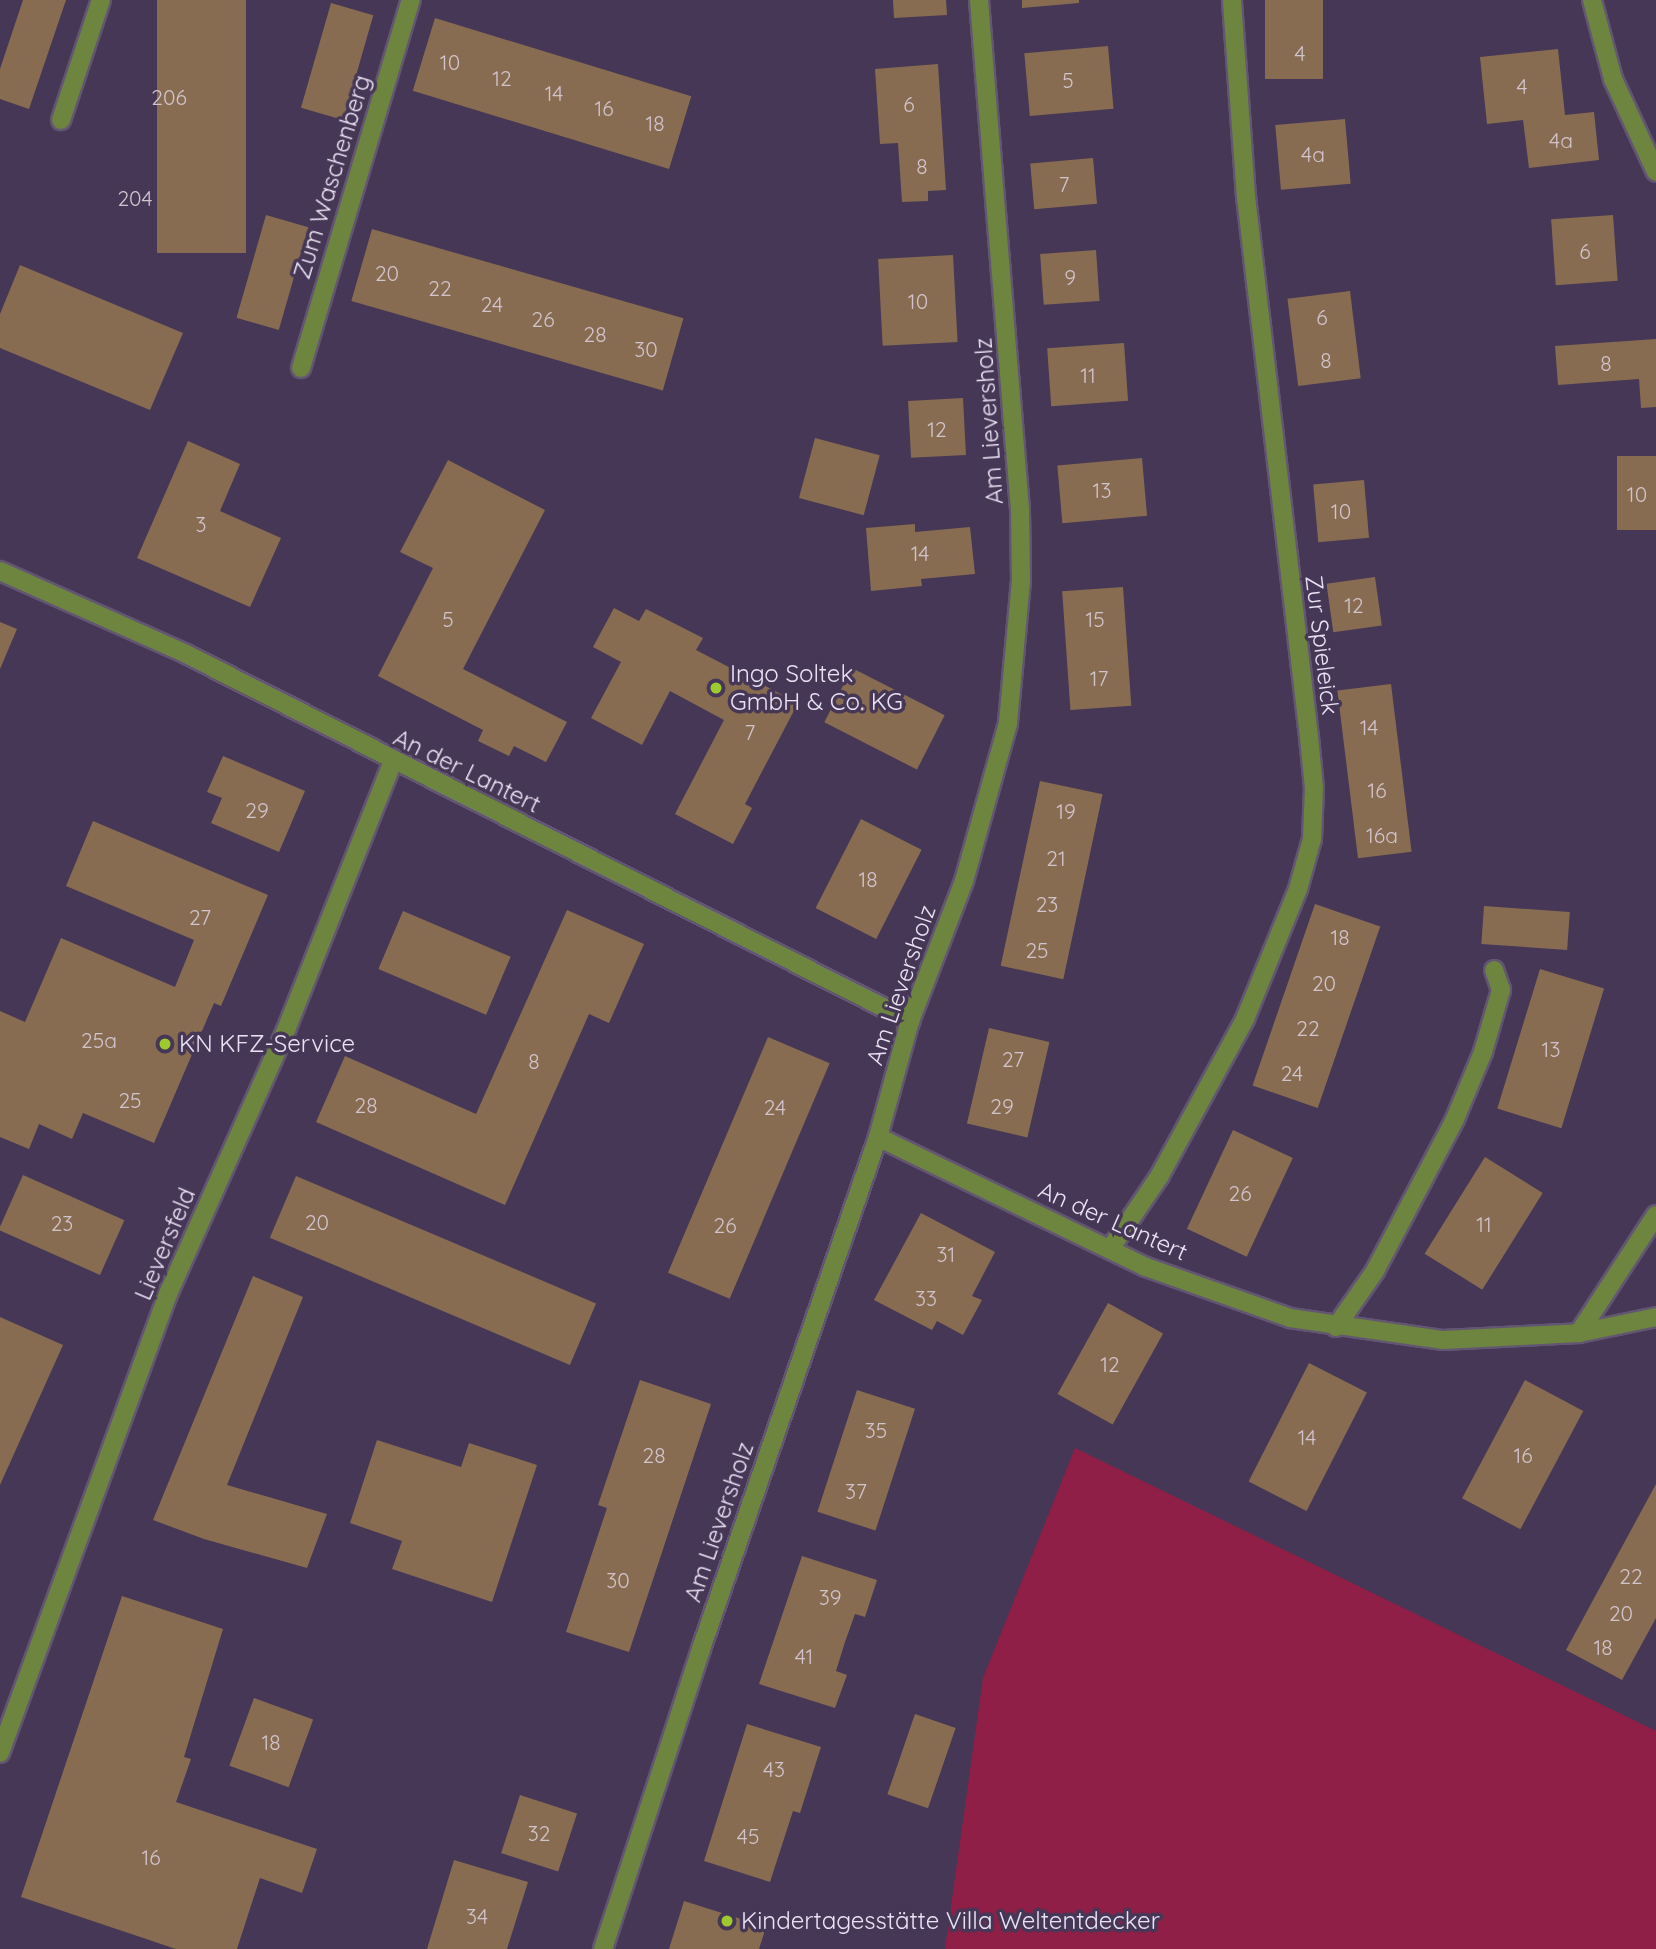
<!DOCTYPE html>
<html>
<head>
<meta charset="utf-8">
<style>
	body { margin:0 }
	#map { position:relative; width:1656px; height:1949px; overflow:hidden; background:#453755; font-family:Quicksand,sans-serif }
	div>[style] { position:absolute }
	[style*='--x'] { left:calc(var(--x)*1px); top:calc(var(--y)*1px); width:calc(var(--w)*1px); rotate:calc(var(--a)*1deg) }
	.green>* { inset:0; background:#901f48 }
	.building>* { inset:0; background:#886c52; transform-origin:0 0 }
	.roads { filter:drop-shadow(2px 0 #635672) drop-shadow(-2px 0 #635672) drop-shadow(0 2px #635672) drop-shadow(0 -2px #635672) }
	.minor>* { height:18px; margin:-9px; padding:0 9px; transform-origin:9px; border-radius:9px; background:#6d853f }
	.dots>* { width:19px; height:19px; translate:-50% -50%; box-sizing:border-box; border:4px solid #453755; border-radius:50% }
	span { translate:-50% -50%; white-space:nowrap; text-align:center; line-height:1.15; -webkit-text-stroke:7px #453755; paint-order:stroke }
	.number-label { font-size:21px; color:#d2c4cc }
	.number-label span { -webkit-text-stroke-width:0 }
	.street-label { font-size:24px; color:#eae2f5 }
	.poi-label { font-size:24px; color:#eae2f5 }
	.left { translate:0 -50%; text-align:left }
</style>
</head>
<body>
<div id="map">
	<div class="green">
		<i style="clip-path:polygon(1075px 1448px,1656px 1731px,1656px 1949px,945px 1949px,983px 1678px)"></i>
	</div>
	<div class="building">
		<i style="clip-path:polygon(23px 0,66px 0,29px 109px,0 99px,0 69px)"></i>
		<i style="left:157px;top:0;width:89px;height:253px"></i>
		<i style="clip-path:polygon(893px 0,946px 0,947px 15px,894px 18px)"></i>
		<i style="clip-path:polygon(1022px 0,1079px 0,1079px 3px,1022px 8px)"></i>
		<i style="left:1265px;top:0;width:58px;height:79px"></i>
		<i style="left:331px;top:3px;width:44px;height:109px;rotate:16deg"></i>
		<i style="left:435px;top:18px;width:268px;height:76px;rotate:17deg"></i>
		<i style="left:1108px;top:46px;width:63px;height:84px;rotate:85deg"></i>
		<i style="clip-path:polygon(1558px 49px,1565px 115px,1594px 112px,1599px 160px,1529px 168px,1523px 120px,1487px 124px,1480px 57px)"></i>
		<i style="clip-path:polygon(938px 64px,946px 190px,928px 191px,928px 201px,902px 202px,898px 143px,880px 144px,875px 69px)"></i>
		<i style="left:1345px;top:119px;width:65px;height:70px;rotate:85deg"></i>
		<i style="left:1093px;top:158px;width:46px;height:63px;rotate:85deg"></i>
		<i style="left:266px;top:215px;width:44px;height:107px;rotate:16deg"></i>
		<i style="left:1613px;top:215px;width:66px;height:62px;rotate:86deg"></i>
		<i style="left:372px;top:229px;width:324px;height:75px;rotate:16deg"></i>
		<i style="left:1096px;top:250px;width:51px;height:56px;rotate:86deg"></i>
		<i style="left:953px;top:255px;width:87px;height:75px;rotate:87deg"></i>
		<i style="clip-path:polygon(20px 265px,183px 333px,150px 410px,0 348px,0 314px)"></i>
		<i style="left:1350px;top:291px;width:88px;height:63px;rotate:83deg"></i>
		<i style="clip-path:polygon(1656px 339px,1656px 407px,1641px 408px,1639px 379px,1558px 385px,1555px 346px)"></i>
		<i style="left:1124px;top:343px;width:58px;height:77px;rotate:86deg"></i>
		<i style="left:963px;top:398px;width:57px;height:55px;rotate:87deg"></i>
		<i style="left:815px;top:438px;width:67px;height:62px;rotate:15deg"></i>
		<i style="clip-path:polygon(188px 441px,240px 464px,220px 511px,281px 538px,250px 607px,137px 558px)"></i>
		<i style="left:1656px;top:456px;width:74px;height:39px;rotate:90deg"></i>
		<i style="left:1142px;top:458px;width:58px;height:85px;rotate:85deg"></i>
		<i style="clip-path:polygon(448px 460px,545px 510px,463px 669px,567px 722px,546px 762px,514px 746px,509px 756px,478px 741px,483px 730px,378px 676px,433px 568px,400px 552px)"></i>
		<i style="left:1364px;top:480px;width:58px;height:51px;rotate:85deg"></i>
		<i style="clip-path:polygon(915px 524px,915px 532px,970px 527px,975px 574px,921px 579px,922px 586px,871px 591px,866px 528px)"></i>
		<i style="left:1375px;top:577px;width:49px;height:49px;rotate:82deg"></i>
		<i style="left:1123px;top:587px;width:119px;height:61px;rotate:86deg"></i>
		<i style="clip-path:polygon(614px 608px,639px 621px,646px 609px,703px 638px,696px 650px,798px 703px,745px 804px,752px 808px,733px 844px,675px 814px,724px 720px,670px 691px,642px 745px,591px 718px,621px 662px,593px 647px)"></i>
		<i style="clip-path:polygon(0 622px,17px 629px,0 669px)"></i>
		<i style="left:852px;top:668px;width:104px;height:61px;rotate:27deg"></i>
		<i style="left:1391px;top:684px;width:169px;height:54px;rotate:83deg"></i>
		<i style="clip-path:polygon(223px 756px,305px 791px,279px 852px,211px 823px,222px 798px,207px 792px)"></i>
		<i style="left:1040px;top:781px;width:64px;height:189px;rotate:12deg"></i>
		<i style="left:861px;top:819px;width:68px;height:100px;rotate:27deg"></i>
		<i style="clip-path:polygon(93px 821px,268px 895px,221px 1006px,214px 1003px,154px 1143px,83px 1113px,72px 1139px,39px 1124px,29px 1149px,0 1137px,0 1011px,25px 1022px,61px 938px,175px 987px,194px 940px,66px 886px)"></i>
		<i style="left:1315px;top:904px;width:69px;height:192px;rotate:19deg"></i>
		<i style="left:1484px;top:906px;width:86px;height:38px;rotate:4deg"></i>
		<i style="clip-path:polygon(567px 910px,644px 944px,609px 1023px,589px 1014px,505px 1205px,316px 1122px,345px 1056px,476px 1114px)"></i>
		<i style="left:403px;top:911px;width:117px;height:63px;rotate:23deg"></i>
		<i style="left:1540px;top:969px;width:67px;height:146px;rotate:17deg"></i>
		<i style="left:989px;top:1028px;width:62px;height:98px;rotate:13deg"></i>
		<i style="left:768px;top:1037px;width:67px;height:256px;rotate:23deg"></i>
		<i style="left:1233px;top:1130px;width:66px;height:109px;rotate:25deg"></i>
		<i style="left:1485px;top:1157px;width:68px;height:114px;rotate:32deg"></i>
		<i style="left:23px;top:1175px;width:111px;height:60px;rotate:24deg"></i>
		<i style="left:296px;top:1176px;width:326px;height:67px;rotate:23deg"></i>
		<i style="clip-path:polygon(921px 1213px,995px 1252px,972px 1296px,982px 1300px,963px 1335px,937px 1321px,932px 1330px,874px 1300px)"></i>
		<i style="clip-path:polygon(253px 1276px,303px 1297px,227px 1485px,327px 1514px,307px 1568px,204px 1539px,153px 1520px)"></i>
		<i style="left:1108px;top:1303px;width:63px;height:104px;rotate:29deg"></i>
		<i style="clip-path:polygon(0 1317px,63px 1345px,0 1485px)"></i>
		<i style="left:1309px;top:1363px;width:65px;height:133px;rotate:27deg"></i>
		<i style="clip-path:polygon(640px 1380px,711px 1404px,629px 1652px,566px 1632px,607px 1508px,598px 1505px)"></i>
		<i style="left:1525px;top:1380px;width:66px;height:134px;rotate:28deg"></i>
		<i style="left:857px;top:1390px;width:61px;height:128px;rotate:18deg"></i>
		<i style="clip-path:polygon(377px 1440px,461px 1467px,469px 1443px,537px 1465px,492px 1602px,392px 1569px,402px 1541px,350px 1523px)"></i>
		<i style="clip-path:polygon(1656px 1484px,1656px 1618px,1622px 1680px,1566px 1650px)"></i>
		<i style="clip-path:polygon(802px 1556px,877px 1580px,865px 1617px,855px 1614px,845px 1642px,836px 1671px,847px 1675px,835px 1708px,759px 1684px)"></i>
		<i style="clip-path:polygon(122px 1596px,223px 1629px,184px 1757px,191px 1759px,176px 1802px,317px 1849px,302px 1893px,260px 1878px,237px 1949px,176px 1949px,21px 1897px)"></i>
		<i style="left:254px;top:1698px;width:63px;height:72px;rotate:20deg"></i>
		<i style="left:915px;top:1714px;width:43px;height:85px;rotate:19deg"></i>
		<i style="clip-path:polygon(747px 1724px,821px 1747px,800px 1813px,793px 1811px,770px 1882px,704px 1861px)"></i>
		<i style="left:520px;top:1795px;width:60px;height:61px;rotate:18deg"></i>
		<i style="clip-path:polygon(454px 1860px,528px 1882px,507px 1949px,427px 1949px)"></i>
		<i style="clip-path:polygon(684px 1901px,766px 1927px,759px 1949px,669px 1949px)"></i>
	</div>
	<div class="roads">
		<div class="minor">
			<i style="--x:1592;--y:0;--w:82;--a:75.1"></i>
			<i style="--x:1613;--y:79;--w:102;--a:65.2"></i>
			<i style="--x:61;--y:120;--w:126;--a:-71.6"></i>
			<i style="--x:301;--y:368;--w:384;--a:-73.4"></i>
			<i style="--x:0;--y:571;--w:204;--a:24"></i>
			<i style="--x:186;--y:654;--w:812;--a:26.88"></i>
			<i style="--x:878;--y:1137;--w:298;--a:25.9"></i>
			<i style="--x:1146;--y:1267;--w:153;--a:19.5"></i>
			<i style="--x:1290;--y:1318;--w:155;--a:8.2"></i>
			<i style="--x:1443;--y:1340;--w:136;--a:-2.9"></i>
			<i style="--x:1579;--y:1333;--w:79;--a:-11.7"></i>
			<i style="--x:1110;--y:1249;--w:87;--a:-55.8"></i>
			<i style="--x:1159;--y:1177;--w:180;--a:-61.4"></i>
			<i style="--x:1245;--y:1019;--w:140;--a:-67.8"></i>
			<i style="--x:1298;--y:889;--w:52;--a:-74.4"></i>
			<i style="--x:1312;--y:839;--w:51;--a:-87.8"></i>
			<i style="--x:1314;--y:788;--w:51;--a:-95.6"></i>
			<i style="--x:1309;--y:737;--w:544;--a:-96.65"></i>
			<i style="--x:1246;--y:197;--w:197;--a:-94.1"></i>
			<i style="--x:1336;--y:1327;--w:68;--a:-55.1"></i>
			<i style="--x:1375;--y:1271;--w:172;--a:-62.2"></i>
			<i style="--x:1455;--y:1119;--w:73;--a:-67.3"></i>
			<i style="--x:1483;--y:1052;--w:65;--a:-73.8"></i>
			<i style="--x:1501;--y:990;--w:21;--a:-109"></i>
			<i style="--x:1579;--y:1333;--w:141;--a:-56.9"></i>
			<i style="--x:0;--y:1753;--w:489;--a:-69.9"></i>
			<i style="--x:168;--y:1294;--w:289;--a:-65.9"></i>
			<i style="--x:286;--y:1030;--w:289;--a:-68.3"></i>
			<i style="--x:603;--y:1949;--w:316;--a:-71.9"></i>
			<i style="--x:701;--y:1649;--w:542;--a:-70.93"></i>
			<i style="--x:878;--y:1137;--w:120;--a:-74.6"></i>
			<i style="--x:910;--y:1021;--w:150;--a:-68.9"></i>
			<i style="--x:964;--y:881;--w:164;--a:-74.4"></i>
			<i style="--x:1008;--y:723;--w:143;--a:-84.8"></i>
			<i style="--x:1021;--y:581;--w:71;--a:-90.8"></i>
			<i style="--x:1020;--y:510;--w:512;--a:-94.6"></i>
		</div>
	</div>
	<div class="dots">
		<i style="left:716px;top:688px;background:#9eca2f"></i>
		<i style="left:165px;top:1044px;background:#9eca2f"></i>
		<i style="left:727px;top:1921px;background:#9eca2f"></i>
	</div>
	<div class="number-label">
		<span style="left:1300px;top:53px">4</span>
		<span style="left:450px;top:62px">10</span>
		<span style="left:502px;top:78px">12</span>
		<span style="left:1068px;top:80px">5</span>
		<span style="left:1522px;top:86px">4</span>
		<span style="left:554px;top:93px">14</span>
		<span style="left:169px;top:97px">206</span>
		<span style="left:909px;top:104px">6</span>
		<span style="left:604px;top:108px">16</span>
		<span style="left:655px;top:123px">18</span>
		<span style="left:1561px;top:140px">4a</span>
		<span style="left:1313px;top:154px">4a</span>
		<span style="left:922px;top:166px">8</span>
		<span style="left:1064px;top:184px">7</span>
		<span style="left:135px;top:198px">204</span>
		<span style="left:1585px;top:251px">6</span>
		<span style="left:387px;top:273px">20</span>
		<span style="left:1070px;top:277px">9</span>
		<span style="left:440px;top:288px">22</span>
		<span style="left:918px;top:301px">10</span>
		<span style="left:492px;top:304px">24</span>
		<span style="left:1322px;top:317px">6</span>
		<span style="left:543px;top:319px">26</span>
		<span style="left:595px;top:334px">28</span>
		<span style="left:646px;top:349px">30</span>
		<span style="left:1326px;top:360px">8</span>
		<span style="left:1606px;top:363px">8</span>
		<span style="left:1088px;top:375px">11</span>
		<span style="left:937px;top:429px">12</span>
		<span style="left:1102px;top:490px">13</span>
		<span style="left:1637px;top:494px">10</span>
		<span style="left:1341px;top:511px">10</span>
		<span style="left:201px;top:524px">3</span>
		<span style="left:920px;top:553px">14</span>
		<span style="left:1354px;top:605px">12</span>
		<span style="left:448px;top:619px">5</span>
		<span style="left:1095px;top:619px">15</span>
		<span style="left:1099px;top:678px">17</span>
		<span style="left:1369px;top:727px">14</span>
		<span style="left:750px;top:732px">7</span>
		<span style="left:1377px;top:790px">16</span>
		<span style="left:257px;top:810px">29</span>
		<span style="left:1066px;top:811px">19</span>
		<span style="left:1382px;top:835px">16a</span>
		<span style="left:1056px;top:858px">21</span>
		<span style="left:868px;top:879px">18</span>
		<span style="left:1047px;top:904px">23</span>
		<span style="left:200px;top:917px">27</span>
		<span style="left:1340px;top:937px">18</span>
		<span style="left:1037px;top:950px">25</span>
		<span style="left:1324px;top:983px">20</span>
		<span style="left:1308px;top:1028px">22</span>
		<span style="left:99px;top:1040px">25a</span>
		<span style="left:1551px;top:1049px">13</span>
		<span style="left:1013px;top:1059px">27</span>
		<span style="left:534px;top:1061px">8</span>
		<span style="left:1292px;top:1073px">24</span>
		<span style="left:130px;top:1100px">25</span>
		<span style="left:366px;top:1105px">28</span>
		<span style="left:1002px;top:1106px">29</span>
		<span style="left:775px;top:1107px">24</span>
		<span style="left:1240px;top:1193px">26</span>
		<span style="left:317px;top:1222px">20</span>
		<span style="left:62px;top:1223px">23</span>
		<span style="left:1484px;top:1224px">11</span>
		<span style="left:725px;top:1225px">26</span>
		<span style="left:946px;top:1254px">31</span>
		<span style="left:926px;top:1298px">33</span>
		<span style="left:1110px;top:1364px">12</span>
		<span style="left:876px;top:1430px">35</span>
		<span style="left:1307px;top:1437px">14</span>
		<span style="left:654px;top:1455px">28</span>
		<span style="left:1523px;top:1455px">16</span>
		<span style="left:856px;top:1491px">37</span>
		<span style="left:1631px;top:1576px">22</span>
		<span style="left:618px;top:1580px">30</span>
		<span style="left:830px;top:1597px">39</span>
		<span style="left:1621px;top:1613px">20</span>
		<span style="left:1603px;top:1647px">18</span>
		<span style="left:804px;top:1656px">41</span>
		<span style="left:271px;top:1742px">18</span>
		<span style="left:774px;top:1769px">43</span>
		<span style="left:539px;top:1833px">32</span>
		<span style="left:748px;top:1836px">45</span>
		<span style="left:151px;top:1857px">16</span>
		<span style="left:477px;top:1916px">34</span>
	</div>
	<div class="street-label">
		<span style="left:332px;top:177px;rotate:-73deg">Zum Waschenberg</span>
		<span style="left:989px;top:421px;rotate:-94deg">Am Lieversholz</span>
		<span style="left:1322px;top:645px;rotate:83deg">Zur Spieleick</span>
		<span style="left:467px;top:771px;rotate:26deg">An der Lantert</span>
		<span style="left:901px;top:985px;rotate:-71deg">Am Lieversholz</span>
		<span style="left:1113px;top:1221px;rotate:24deg">An der Lantert</span>
		<span style="left:165px;top:1244px;rotate:-67deg">Lieversfeld</span>
		<span style="left:719px;top:1522px;rotate:-71deg">Am Lieversholz</span>
	</div>
	<div class="poi-label">
		<span class="left" style="left:730px;top:688px">Ingo Soltek<br>GmbH &amp; Co. KG</span>
		<span class="left" style="left:179px;top:1044px">KN KFZ-Service</span>
		<span class="left" style="left:741px;top:1921px">Kindertagesstätte Villa Weltentdecker</span>
	</div>
</div>
</body>
</html>
